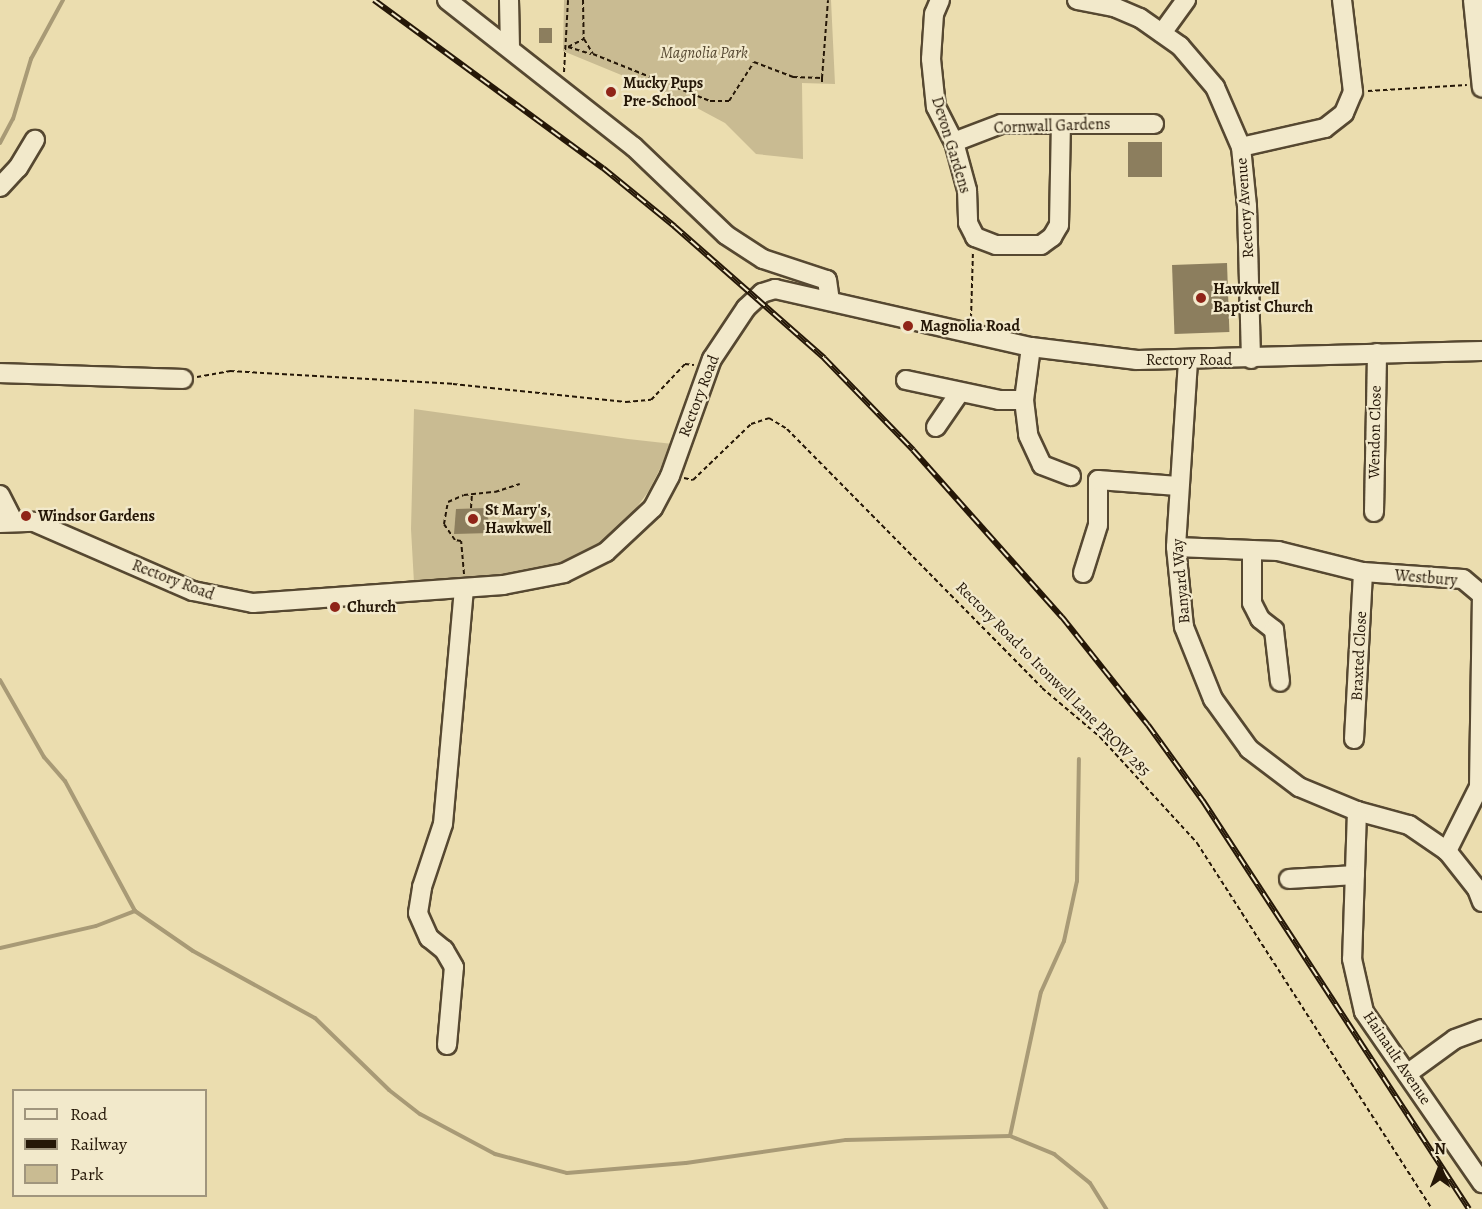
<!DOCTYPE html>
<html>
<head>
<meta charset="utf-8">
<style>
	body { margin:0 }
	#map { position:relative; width:1482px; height:1209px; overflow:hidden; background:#ebddaf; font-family:Alegreya,serif }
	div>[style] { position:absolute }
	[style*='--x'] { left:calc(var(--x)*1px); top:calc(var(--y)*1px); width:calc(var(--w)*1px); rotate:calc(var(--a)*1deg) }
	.green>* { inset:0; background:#c9bb92 }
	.stream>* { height:4px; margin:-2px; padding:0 2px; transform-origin:2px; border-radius:2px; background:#a89a76 }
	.building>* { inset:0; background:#8c7e5e; transform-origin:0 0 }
	.path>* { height:2px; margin-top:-1px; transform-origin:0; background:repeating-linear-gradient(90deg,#251707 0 4.5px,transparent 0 7.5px) }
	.roads { filter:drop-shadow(2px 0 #564831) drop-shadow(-2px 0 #564831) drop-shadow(0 2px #564831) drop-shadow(0 -2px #564831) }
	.minor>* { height:18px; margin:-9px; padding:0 9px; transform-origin:9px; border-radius:9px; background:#f2e9cb }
	.rail>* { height:6px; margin-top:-3px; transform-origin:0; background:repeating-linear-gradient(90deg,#f2e9cb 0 11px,#251707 0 22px); box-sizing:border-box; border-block:2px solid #251707 }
	.dots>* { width:16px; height:16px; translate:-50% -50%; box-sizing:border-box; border:3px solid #f2e9cb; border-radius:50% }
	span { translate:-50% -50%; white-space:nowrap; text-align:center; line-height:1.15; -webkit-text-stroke:4.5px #f2e9cb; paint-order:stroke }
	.park-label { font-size:16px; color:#564831; font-style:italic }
	.poi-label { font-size:16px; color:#251707; font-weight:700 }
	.left { translate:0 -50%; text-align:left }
	.street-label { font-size:16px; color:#251707 }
	.legend { position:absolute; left:12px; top:1089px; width:195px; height:108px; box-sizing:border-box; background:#f2e9cb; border:2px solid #a0957d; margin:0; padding:8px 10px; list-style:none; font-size:18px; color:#251707 }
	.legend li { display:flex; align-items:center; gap:12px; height:30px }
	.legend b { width:30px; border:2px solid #a0957d }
	.north { position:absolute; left:1410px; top:1137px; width:60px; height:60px; -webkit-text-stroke:4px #f2e9cb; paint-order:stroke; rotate:0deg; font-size:16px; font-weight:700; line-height:24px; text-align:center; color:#251707 }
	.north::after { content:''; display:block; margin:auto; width:21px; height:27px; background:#251707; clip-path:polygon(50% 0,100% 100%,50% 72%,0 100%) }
</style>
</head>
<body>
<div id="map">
	<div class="green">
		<i style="clip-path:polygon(564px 0,831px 0,835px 84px,802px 83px,803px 159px,756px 154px,725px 123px,682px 100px,563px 51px)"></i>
		<i style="clip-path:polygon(414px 409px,628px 439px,673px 444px,648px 492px,626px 522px,589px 551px,550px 568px,496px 577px,414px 583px,411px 529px)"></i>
	</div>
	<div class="stream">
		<i style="--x:0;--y:143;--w:27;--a:-62"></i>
		<i style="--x:13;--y:119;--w:63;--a:-73.3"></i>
		<i style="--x:31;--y:59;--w:67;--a:-61.5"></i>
		<i style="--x:0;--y:680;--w:89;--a:60.3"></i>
		<i style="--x:44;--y:757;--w:32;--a:49"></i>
		<i style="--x:65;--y:781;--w:148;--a:61.7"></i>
		<i style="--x:135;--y:911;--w:70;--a:34.6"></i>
		<i style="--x:193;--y:951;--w:139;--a:28.8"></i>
		<i style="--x:315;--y:1018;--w:103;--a:44.2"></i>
		<i style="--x:389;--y:1090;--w:39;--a:38"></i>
		<i style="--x:420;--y:1114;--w:85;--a:28.1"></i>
		<i style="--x:495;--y:1154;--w:74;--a:14.8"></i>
		<i style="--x:567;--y:1173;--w:119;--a:-4.8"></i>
		<i style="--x:686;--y:1163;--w:162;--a:-8.2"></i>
		<i style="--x:846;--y:1140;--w:164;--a:-1.4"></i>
		<i style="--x:1010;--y:1136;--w:48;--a:22.2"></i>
		<i style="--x:1054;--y:1154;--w:46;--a:38.9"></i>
		<i style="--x:1090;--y:1183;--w:31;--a:58"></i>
		<i style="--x:0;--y:948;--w:98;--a:-12.9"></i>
		<i style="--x:96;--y:926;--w:42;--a:-21"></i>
		<i style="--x:1010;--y:1136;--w:147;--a:-77.9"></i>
		<i style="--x:1041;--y:992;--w:56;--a:-65.7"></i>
		<i style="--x:1064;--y:941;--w:61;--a:-77.8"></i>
		<i style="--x:1077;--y:881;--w:122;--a:-89.1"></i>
	</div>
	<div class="building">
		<i style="left:539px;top:28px;width:13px;height:15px"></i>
		<i style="left:1162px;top:142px;width:35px;height:34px;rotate:90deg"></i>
		<i style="left:1227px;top:263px;width:69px;height:55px;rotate:88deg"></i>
		<i style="clip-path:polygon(487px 508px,490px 533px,454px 534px,456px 509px)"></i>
	</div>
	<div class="path">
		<i style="--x:583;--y:0;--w:39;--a:89"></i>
		<i style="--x:584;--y:39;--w:17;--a:59"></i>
		<i style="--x:593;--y:54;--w:126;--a:21.9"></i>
		<i style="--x:710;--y:101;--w:19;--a:0"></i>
		<i style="--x:729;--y:101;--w:46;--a:-57.3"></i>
		<i style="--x:754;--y:62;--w:42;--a:21"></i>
		<i style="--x:793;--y:77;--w:29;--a:2"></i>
		<i style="--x:822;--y:78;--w:6;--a:90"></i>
		<i style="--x:568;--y:47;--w:24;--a:17"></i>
		<i style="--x:568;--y:47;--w:18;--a:-27"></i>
		<i style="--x:564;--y:72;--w:72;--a:-86.8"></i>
		<i style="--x:822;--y:78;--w:78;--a:-85.6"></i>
		<i style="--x:1368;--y:91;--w:99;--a:-3.5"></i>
		<i style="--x:971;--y:318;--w:66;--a:-88.3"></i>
		<i style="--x:197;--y:377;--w:34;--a:-10"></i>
		<i style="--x:230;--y:371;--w:223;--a:3.3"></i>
		<i style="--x:453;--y:384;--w:174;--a:5.9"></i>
		<i style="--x:626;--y:402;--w:25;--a:-5"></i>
		<i style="--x:651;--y:400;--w:50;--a:-46.6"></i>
		<i style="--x:685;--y:364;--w:9;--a:6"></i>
		<i style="--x:684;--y:478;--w:9;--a:13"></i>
		<i style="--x:693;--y:480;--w:81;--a:-44"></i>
		<i style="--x:751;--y:424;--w:19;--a:-18"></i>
		<i style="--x:769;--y:418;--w:21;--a:31"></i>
		<i style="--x:787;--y:429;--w:363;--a:45.4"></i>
		<i style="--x:1042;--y:688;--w:76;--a:40.2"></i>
		<i style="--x:1100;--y:737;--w:144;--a:47.5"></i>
		<i style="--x:1197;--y:843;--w:435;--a:57.3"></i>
		<i style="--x:471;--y:508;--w:13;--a:-86"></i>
		<i style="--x:464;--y:574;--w:33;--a:-95"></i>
		<i style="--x:461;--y:541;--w:6;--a:-171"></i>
		<i style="--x:455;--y:540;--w:19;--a:-125"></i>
		<i style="--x:444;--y:524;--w:22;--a:-80"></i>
		<i style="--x:448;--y:502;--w:17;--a:-24"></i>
		<i style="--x:464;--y:495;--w:31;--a:-6"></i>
		<i style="--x:495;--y:492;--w:26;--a:-18"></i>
	</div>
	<div class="roads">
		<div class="minor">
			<i style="--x:447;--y:0;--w:238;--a:38.2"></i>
			<i style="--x:634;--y:147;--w:127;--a:43.7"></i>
			<i style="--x:726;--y:235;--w:44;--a:33"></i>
			<i style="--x:763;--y:259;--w:67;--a:18.2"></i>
			<i style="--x:827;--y:280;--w:21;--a:82"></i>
			<i style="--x:509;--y:0;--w:47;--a:88.8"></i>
			<i style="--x:940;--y:0;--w:15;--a:113"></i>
			<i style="--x:934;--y:14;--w:45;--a:93.8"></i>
			<i style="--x:931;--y:59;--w:48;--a:84.1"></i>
			<i style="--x:936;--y:107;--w:39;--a:63"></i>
			<i style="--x:954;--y:142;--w:50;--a:74.8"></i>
			<i style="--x:967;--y:190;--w:33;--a:88"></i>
			<i style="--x:968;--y:223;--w:16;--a:63"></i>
			<i style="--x:975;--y:237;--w:22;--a:21"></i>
			<i style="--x:996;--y:245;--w:45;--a:0"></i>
			<i style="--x:1041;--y:245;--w:14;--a:-36"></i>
			<i style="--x:1052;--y:237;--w:14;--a:-60"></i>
			<i style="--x:1059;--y:225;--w:101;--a:-88.9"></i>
			<i style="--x:1077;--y:0;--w:38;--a:11"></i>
			<i style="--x:1114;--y:7;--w:28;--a:23"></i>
			<i style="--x:1140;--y:18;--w:49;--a:35"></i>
			<i style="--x:1180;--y:46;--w:54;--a:49.5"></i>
			<i style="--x:1215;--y:87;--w:65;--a:66.6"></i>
			<i style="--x:1241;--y:147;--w:59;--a:84.2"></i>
			<i style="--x:1247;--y:206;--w:153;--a:88.5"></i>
			<i style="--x:1473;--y:0;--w:88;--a:84.2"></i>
			<i style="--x:1162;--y:33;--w:41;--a:-54"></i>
			<i style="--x:954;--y:142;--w:50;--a:-21"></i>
			<i style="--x:1001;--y:124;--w:153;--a:0"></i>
			<i style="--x:1241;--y:147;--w:86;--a:-12.7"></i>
			<i style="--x:1325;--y:128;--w:24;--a:-38"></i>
			<i style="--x:1344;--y:113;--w:23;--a:-67"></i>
			<i style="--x:1353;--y:92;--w:93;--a:-96.8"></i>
			<i style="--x:0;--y:187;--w:26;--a:-47"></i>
			<i style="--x:18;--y:168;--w:33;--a:-59"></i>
			<i style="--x:1031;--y:347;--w:53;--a:97.5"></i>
			<i style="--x:1024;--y:400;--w:35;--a:83"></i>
			<i style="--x:1028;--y:435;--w:33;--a:65"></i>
			<i style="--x:1042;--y:465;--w:31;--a:21"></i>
			<i style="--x:1188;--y:361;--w:186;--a:93.7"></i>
			<i style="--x:1176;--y:547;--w:80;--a:84.3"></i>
			<i style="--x:1184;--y:627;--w:78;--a:68.1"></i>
			<i style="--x:1213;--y:699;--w:62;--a:54.2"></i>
			<i style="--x:1249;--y:749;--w:63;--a:37.2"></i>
			<i style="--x:1299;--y:787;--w:63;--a:22.5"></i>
			<i style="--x:1357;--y:811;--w:54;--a:15.1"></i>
			<i style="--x:1409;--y:825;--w:46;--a:34.4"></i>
			<i style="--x:1447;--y:851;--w:48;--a:51.7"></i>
			<i style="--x:1477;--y:889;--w:14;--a:69"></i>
			<i style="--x:0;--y:373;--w:183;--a:1.9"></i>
			<i style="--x:906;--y:380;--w:95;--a:12.1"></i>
			<i style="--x:999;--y:400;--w:25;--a:0"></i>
			<i style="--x:936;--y:427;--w:42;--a:-55.6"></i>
			<i style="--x:0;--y:495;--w:29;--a:63"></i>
			<i style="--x:1374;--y:512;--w:159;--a:-88.9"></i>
			<i style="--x:0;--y:523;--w:34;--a:-2"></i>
			<i style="--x:34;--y:522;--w:173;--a:23.5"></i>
			<i style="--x:193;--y:591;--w:61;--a:11.3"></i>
			<i style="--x:253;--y:603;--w:251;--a:-4.1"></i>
			<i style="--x:503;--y:585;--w:62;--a:-11.1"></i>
			<i style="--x:564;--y:573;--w:47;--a:-26.6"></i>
			<i style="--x:606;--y:552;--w:64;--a:-43.1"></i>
			<i style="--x:653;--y:508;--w:36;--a:-62"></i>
			<i style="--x:670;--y:476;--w:124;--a:-70.3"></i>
			<i style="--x:712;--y:359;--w:61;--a:-56.3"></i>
			<i style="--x:746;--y:308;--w:22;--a:-43"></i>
			<i style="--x:762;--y:293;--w:14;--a:-17"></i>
			<i style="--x:775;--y:289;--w:262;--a:12.8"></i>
			<i style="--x:1031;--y:347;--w:107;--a:7"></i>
			<i style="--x:1137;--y:360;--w:345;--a:-1.5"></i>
			<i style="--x:1176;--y:547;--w:102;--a:2.2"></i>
			<i style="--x:1278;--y:551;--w:88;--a:13.9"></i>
			<i style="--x:1363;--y:572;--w:100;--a:4"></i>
			<i style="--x:1463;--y:579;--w:25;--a:40"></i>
			<i style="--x:1482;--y:595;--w:192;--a:90.9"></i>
			<i style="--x:1479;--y:787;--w:72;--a:116.6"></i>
			<i style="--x:1252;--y:550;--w:53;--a:90"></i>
			<i style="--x:1252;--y:603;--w:18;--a:63"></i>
			<i style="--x:1260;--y:619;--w:18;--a:38"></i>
			<i style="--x:1274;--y:630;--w:52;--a:83.4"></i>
			<i style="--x:1083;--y:573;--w:50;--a:-72.6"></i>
			<i style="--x:1098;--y:525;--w:45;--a:-90"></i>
			<i style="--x:1098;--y:480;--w:80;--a:4.3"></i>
			<i style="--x:1354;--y:739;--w:167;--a:-86.9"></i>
			<i style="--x:1357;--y:811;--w:148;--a:91.9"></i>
			<i style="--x:1352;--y:959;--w:54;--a:77.2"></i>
			<i style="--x:1364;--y:1012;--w:208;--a:55.4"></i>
			<i style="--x:1289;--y:879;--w:66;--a:-3.5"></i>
			<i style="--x:447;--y:1045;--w:78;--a:-84.9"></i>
			<i style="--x:454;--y:967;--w:20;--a:-120"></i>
			<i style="--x:444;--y:950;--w:19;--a:-141"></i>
			<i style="--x:429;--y:938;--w:27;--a:-114"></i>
			<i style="--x:418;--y:913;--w:26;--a:-81"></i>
			<i style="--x:422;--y:887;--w:66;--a:-71.6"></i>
			<i style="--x:443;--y:824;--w:236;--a:-84.9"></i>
			<i style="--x:1407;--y:1074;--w:59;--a:-36.1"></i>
			<i style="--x:1455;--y:1039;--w:29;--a:-20"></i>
		</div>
	</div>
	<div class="rail">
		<i style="--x:374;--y:0;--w:284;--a:36.3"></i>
		<i style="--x:603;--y:168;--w:92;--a:39.2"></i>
		<i style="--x:674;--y:226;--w:200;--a:41.3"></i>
		<i style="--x:824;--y:358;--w:128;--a:45.9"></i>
		<i style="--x:913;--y:450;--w:224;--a:48.3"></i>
		<i style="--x:1062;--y:617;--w:138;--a:51.5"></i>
		<i style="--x:1148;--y:725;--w:94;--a:54.1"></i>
		<i style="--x:1203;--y:801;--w:487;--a:56.9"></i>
	</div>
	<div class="dots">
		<i style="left:611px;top:92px;background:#8f2418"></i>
		<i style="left:1201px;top:298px;background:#8f2418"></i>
		<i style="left:908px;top:326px;background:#8f2418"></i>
		<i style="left:26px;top:516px;background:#8f2418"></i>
		<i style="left:473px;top:519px;background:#8f2418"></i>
		<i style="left:335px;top:607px;background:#8f2418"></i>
	</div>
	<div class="park-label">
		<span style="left:704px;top:53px">Magnolia Park</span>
	</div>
	<div class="poi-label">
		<span class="left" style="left:623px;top:92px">Mucky Pups<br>Pre-School</span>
		<span class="left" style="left:1213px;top:298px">Hawkwell<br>Baptist Church</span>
		<span class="left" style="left:920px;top:326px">Magnolia Road</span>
		<span class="left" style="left:485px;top:519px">St Mary's,<br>Hawkwell</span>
		<span class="left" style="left:38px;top:516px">Windsor Gardens</span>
		<span class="left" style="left:347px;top:607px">Church</span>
	</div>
	<div class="street-label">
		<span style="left:1052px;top:126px;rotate:-2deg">Cornwall Gardens</span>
		<span style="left:951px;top:145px;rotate:73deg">Devon Gardens</span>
		<span style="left:1245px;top:208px;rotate:-94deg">Rectory Avenue</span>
		<span style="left:1189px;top:360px">Rectory Road</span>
		<span style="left:699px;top:396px;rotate:-69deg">Rectory Road</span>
		<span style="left:1375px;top:432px;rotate:-89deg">Wendon Close</span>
		<span style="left:1426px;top:578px;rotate:5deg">Westbury</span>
		<span style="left:173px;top:580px;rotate:21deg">Rectory Road</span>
		<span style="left:1181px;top:581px;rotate:-95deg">Banyard Way</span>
		<span style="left:1359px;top:656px;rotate:-87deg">Braxted Close</span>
		<span style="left:1053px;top:679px;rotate:45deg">Rectory Road to Ironwell Lane PROW 285</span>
		<span style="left:1397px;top:1058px;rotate:56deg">Hainault Avenue</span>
	</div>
	<ul class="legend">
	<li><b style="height:8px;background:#f2e9cb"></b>Road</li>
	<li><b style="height:8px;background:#251707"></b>Railway</li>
	<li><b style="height:16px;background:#c9bb92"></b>Park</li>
	</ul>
	<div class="north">N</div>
</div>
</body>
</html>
